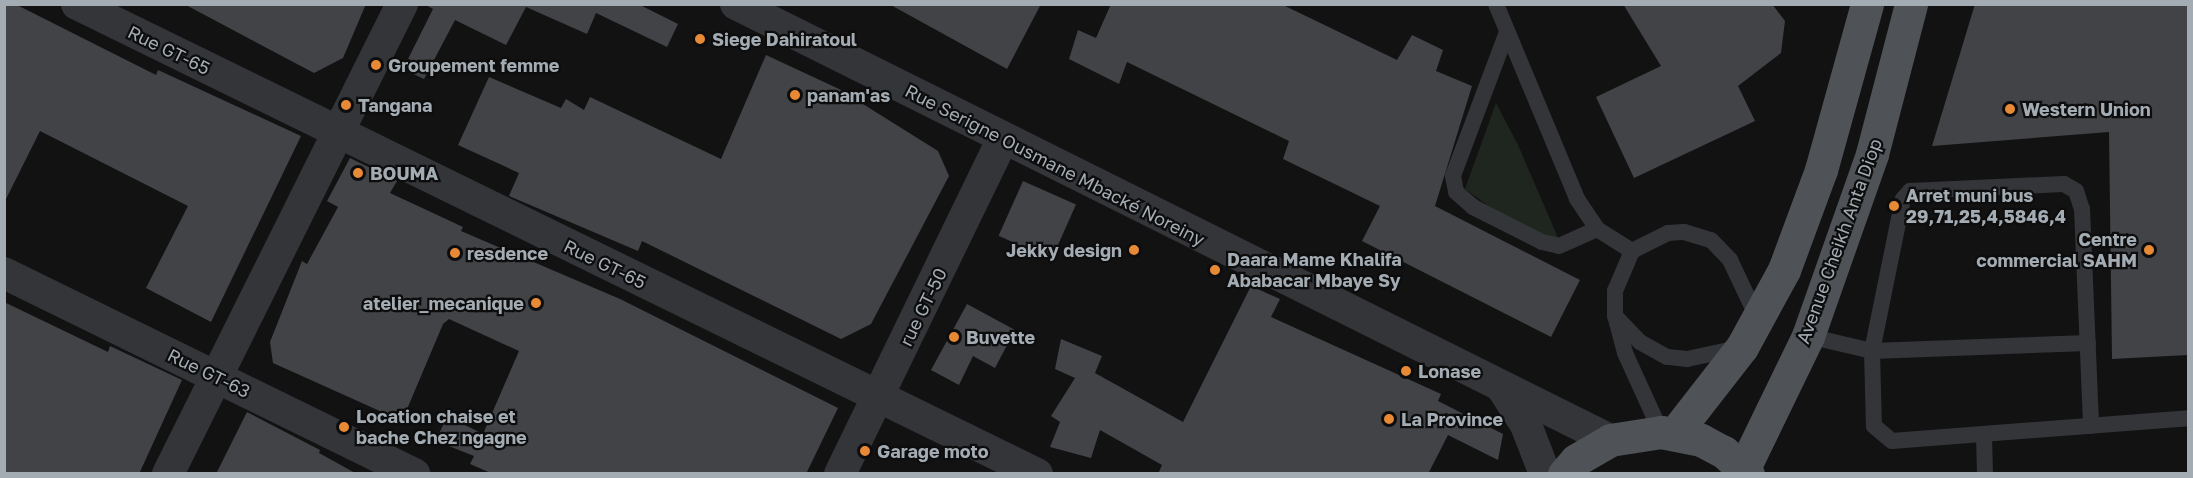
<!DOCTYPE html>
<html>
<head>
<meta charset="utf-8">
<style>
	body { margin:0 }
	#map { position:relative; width:2193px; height:478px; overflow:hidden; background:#121213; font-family:"Golos Text",sans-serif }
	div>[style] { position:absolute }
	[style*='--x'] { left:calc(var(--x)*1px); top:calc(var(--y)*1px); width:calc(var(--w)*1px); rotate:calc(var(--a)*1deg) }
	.green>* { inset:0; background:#1f261f }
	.building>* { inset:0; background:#414346; transform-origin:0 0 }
	.service>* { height:16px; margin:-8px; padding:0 8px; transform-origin:8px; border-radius:8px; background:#333538 }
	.minor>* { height:32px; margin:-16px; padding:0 16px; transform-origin:16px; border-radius:16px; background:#333538 }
	.primary>* { height:33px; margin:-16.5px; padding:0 16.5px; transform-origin:16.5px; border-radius:16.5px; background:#4f5357 }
	.dots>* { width:16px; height:16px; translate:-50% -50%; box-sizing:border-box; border:3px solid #0d0d0e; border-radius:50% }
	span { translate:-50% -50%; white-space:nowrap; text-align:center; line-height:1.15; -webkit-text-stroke:4.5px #0d0d0e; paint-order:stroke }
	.poi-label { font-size:18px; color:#a4acb3; font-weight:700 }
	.left { translate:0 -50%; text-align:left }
	.right { translate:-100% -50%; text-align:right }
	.street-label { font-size:18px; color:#a4acb3 }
	.frame { position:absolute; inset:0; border:6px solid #a4acb3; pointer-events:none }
</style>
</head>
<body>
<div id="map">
	<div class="green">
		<i style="clip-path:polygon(1496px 103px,1518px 145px,1559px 240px,1521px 229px,1465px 189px)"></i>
	</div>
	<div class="building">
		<i style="clip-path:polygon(4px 4px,15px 4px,156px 75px,158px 70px,301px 136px,211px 322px,146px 288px,188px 206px,40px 131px,4px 203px)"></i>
		<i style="clip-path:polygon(184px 4px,366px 4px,343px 58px,314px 73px)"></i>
		<i style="clip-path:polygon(424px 4px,638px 4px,678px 24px,667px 47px,596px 13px,587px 34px,526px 7px,506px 45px,455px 20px,424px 79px,403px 69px,433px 9px)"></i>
		<i style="clip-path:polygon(889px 4px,1041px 4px,1007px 69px)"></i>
		<i style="clip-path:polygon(1111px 4px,1281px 4px,1397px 60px,1412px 35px,1443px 50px,1436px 71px,1472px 86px,1435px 206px,1580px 280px,1551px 337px,1362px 241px,1380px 206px,1283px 159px,1289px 141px,1127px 62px,1119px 84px,1069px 59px,1078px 30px,1096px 38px)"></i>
		<i style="clip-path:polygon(1623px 4px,1772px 4px,1785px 21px,1781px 53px,1738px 86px,1755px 121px,1634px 178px,1596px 97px,1661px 66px)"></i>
		<i style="clip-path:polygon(1975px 4px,2188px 4px,2188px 355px,2112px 359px,2109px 132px,1932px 146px)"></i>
		<i style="clip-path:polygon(766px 55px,839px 89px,938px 151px,949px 176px,871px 324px,841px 339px,642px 241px,638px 251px,509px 196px,519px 173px,458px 145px,489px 77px,561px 108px,566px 99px,584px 110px,590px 97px,721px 159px)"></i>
		<i style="clip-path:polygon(350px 158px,397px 181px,390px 193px,463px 227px,461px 231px,620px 299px,838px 408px,806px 474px,493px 474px,470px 464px,474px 456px,436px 441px,447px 416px,483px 434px,519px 351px,449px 319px,443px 324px,402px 421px,273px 363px,270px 342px,302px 261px,307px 264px,338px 207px,327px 201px)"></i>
		<i style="left:1023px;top:181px;width:58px;height:60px;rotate:24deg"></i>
		<i style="clip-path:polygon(1251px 286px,1280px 299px,1271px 317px,1441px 394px,1438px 401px,1503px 434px,1498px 460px,1448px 435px,1428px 474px,1158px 474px,1162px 465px,1100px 430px,1091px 458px,1050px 447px,1060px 422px,1051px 416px,1075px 378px,1055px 369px,1061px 339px,1102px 356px,1095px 373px,1183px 422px)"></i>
		<i style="clip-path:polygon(4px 302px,108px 352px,110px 346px,182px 380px,139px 474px,4px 474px)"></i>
		<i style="clip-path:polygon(967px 304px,1015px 330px,995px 368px,973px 356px,959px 385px,931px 370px)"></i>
		<i style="clip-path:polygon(247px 412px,320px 450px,319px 453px,357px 474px,216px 474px)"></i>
	</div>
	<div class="service">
		<i style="--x:1496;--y:4;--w:211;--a:67.4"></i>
		<i style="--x:1577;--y:199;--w:36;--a:56"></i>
		<i style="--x:1597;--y:229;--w:41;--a:32.2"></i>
		<i style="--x:1507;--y:32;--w:154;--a:110.6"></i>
		<i style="--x:1453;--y:176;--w:16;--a:79"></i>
		<i style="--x:1456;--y:192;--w:23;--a:41"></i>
		<i style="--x:1473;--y:207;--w:77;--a:26.9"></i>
		<i style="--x:1542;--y:242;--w:17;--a:13"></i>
		<i style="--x:1559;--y:246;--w:42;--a:-24.1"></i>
		<i style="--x:1616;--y:319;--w:35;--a:75"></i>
		<i style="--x:1625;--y:353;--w:87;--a:65.5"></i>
		<i style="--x:1808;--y:336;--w:66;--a:13.2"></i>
		<i style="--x:1872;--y:351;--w:75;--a:88.5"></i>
		<i style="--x:1874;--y:426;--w:23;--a:40"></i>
		<i style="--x:1892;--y:441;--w:297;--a:-4.4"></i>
		<i style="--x:2088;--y:343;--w:216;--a:177.9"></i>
		<i style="--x:1872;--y:351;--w:155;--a:-78.5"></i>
		<i style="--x:1903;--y:199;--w:11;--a:-49"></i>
		<i style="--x:1910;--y:191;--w:154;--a:-2.6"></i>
		<i style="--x:2064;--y:184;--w:14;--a:30"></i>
		<i style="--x:2076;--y:191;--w:19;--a:72"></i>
		<i style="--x:2082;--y:209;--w:217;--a:87.6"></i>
		<i style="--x:1738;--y:348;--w:52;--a:167.8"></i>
		<i style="--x:1687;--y:359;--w:20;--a:-174"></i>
		<i style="--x:1667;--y:357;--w:31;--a:-151"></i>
		<i style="--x:1640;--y:342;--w:36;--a:-134"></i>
		<i style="--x:1615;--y:316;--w:25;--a:-90"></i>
		<i style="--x:1615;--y:291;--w:43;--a:-67"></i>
		<i style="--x:1632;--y:251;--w:40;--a:-26.6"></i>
		<i style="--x:1668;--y:233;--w:16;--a:-4"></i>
		<i style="--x:1684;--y:232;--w:28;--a:17"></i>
		<i style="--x:1711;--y:240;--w:28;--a:46"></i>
		<i style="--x:1730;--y:260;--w:65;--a:64.6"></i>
		<i style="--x:1984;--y:434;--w:40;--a:88.6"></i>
	</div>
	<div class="minor">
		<i style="--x:77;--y:4;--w:1069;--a:26.09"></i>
		<i style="--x:736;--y:4;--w:977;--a:26.51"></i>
		<i style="--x:4;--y:273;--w:457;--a:26.1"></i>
		<i style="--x:1503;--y:389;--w:43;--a:57.4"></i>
		<i style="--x:1526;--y:425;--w:53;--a:68.8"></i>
		<i style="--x:168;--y:474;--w:525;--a:-63.53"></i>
		<i style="--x:840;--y:474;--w:373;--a:-64.1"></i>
	</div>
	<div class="primary">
		<i style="--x:1675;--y:433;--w:109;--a:-52.1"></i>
		<i style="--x:1742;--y:347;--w:88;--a:-61.4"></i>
		<i style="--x:1784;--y:270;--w:107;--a:-69.7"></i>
		<i style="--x:1821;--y:170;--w:172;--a:-74.5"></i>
		<i style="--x:1744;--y:468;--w:147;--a:-64.1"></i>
		<i style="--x:1808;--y:336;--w:193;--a:-70.6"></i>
		<i style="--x:1872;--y:154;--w:155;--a:-75.4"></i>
		<i style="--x:1564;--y:474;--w:18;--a:-49"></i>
		<i style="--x:1576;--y:460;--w:39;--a:-30"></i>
		<i style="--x:1610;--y:440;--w:52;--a:-8.9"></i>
		<i style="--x:1661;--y:432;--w:41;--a:11.3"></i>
		<i style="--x:1701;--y:440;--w:26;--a:28"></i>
		<i style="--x:1724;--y:452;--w:33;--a:43"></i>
	</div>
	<div class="dots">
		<i style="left:700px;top:39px;background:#e88a35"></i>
		<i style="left:376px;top:65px;background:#e88a35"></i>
		<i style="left:795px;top:95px;background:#e88a35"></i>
		<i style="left:346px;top:105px;background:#e88a35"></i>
		<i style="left:2010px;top:109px;background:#e88a35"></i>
		<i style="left:358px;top:173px;background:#e88a35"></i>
		<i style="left:1894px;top:206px;background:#e88a35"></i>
		<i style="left:1134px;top:250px;background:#e88a35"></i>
		<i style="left:2149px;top:250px;background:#e88a35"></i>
		<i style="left:455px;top:253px;background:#e88a35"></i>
		<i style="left:1215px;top:270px;background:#e88a35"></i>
		<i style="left:536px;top:303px;background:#e88a35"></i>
		<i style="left:954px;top:337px;background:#e88a35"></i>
		<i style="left:1406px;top:371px;background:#e88a35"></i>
		<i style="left:1389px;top:419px;background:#e88a35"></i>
		<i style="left:344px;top:427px;background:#e88a35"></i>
		<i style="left:865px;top:451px;background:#e88a35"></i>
	</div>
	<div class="poi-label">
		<span class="left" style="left:712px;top:39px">Siege Dahiratoul</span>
		<span class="left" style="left:388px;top:65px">Groupement femme</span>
		<span class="left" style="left:807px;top:95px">panam'as</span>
		<span class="left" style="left:358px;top:105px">Tangana</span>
		<span class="left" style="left:2022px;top:109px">Western Union</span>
		<span class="left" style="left:370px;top:173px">BOUMA</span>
		<span class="left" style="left:1906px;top:206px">Arret muni bus<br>29,71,25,4,5846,4</span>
		<span class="right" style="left:2137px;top:250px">Centre<br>commercial SAHM</span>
		<span class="right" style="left:1122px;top:250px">Jekky design</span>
		<span class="left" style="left:467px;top:253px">resdence</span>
		<span class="left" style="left:1227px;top:270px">Daara Mame Khalifa<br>Ababacar Mbaye Sy</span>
		<span class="right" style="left:524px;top:303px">atelier_mecanique</span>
		<span class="left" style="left:966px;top:337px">Buvette</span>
		<span class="left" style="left:1418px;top:371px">Lonase</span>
		<span class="left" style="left:356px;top:427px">Location chaise et<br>bache Chez ngagne</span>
		<span class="left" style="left:1401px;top:419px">La Province</span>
		<span class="left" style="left:877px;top:451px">Garage moto</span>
	</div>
	<div class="street-label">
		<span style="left:169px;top:50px;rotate:26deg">Rue GT-65</span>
		<span style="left:1055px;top:165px;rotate:27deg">Rue Serigne Ousmane Mbacké Noreiny</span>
		<span style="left:1839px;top:241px;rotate:-70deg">Avenue Cheikh Anta Diop</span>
		<span style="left:605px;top:264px;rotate:26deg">Rue GT-65</span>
		<span style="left:923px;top:307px;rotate:-64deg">rue GT-50</span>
		<span style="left:209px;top:373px;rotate:26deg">Rue GT-63</span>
	</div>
	<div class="frame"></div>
</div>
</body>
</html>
